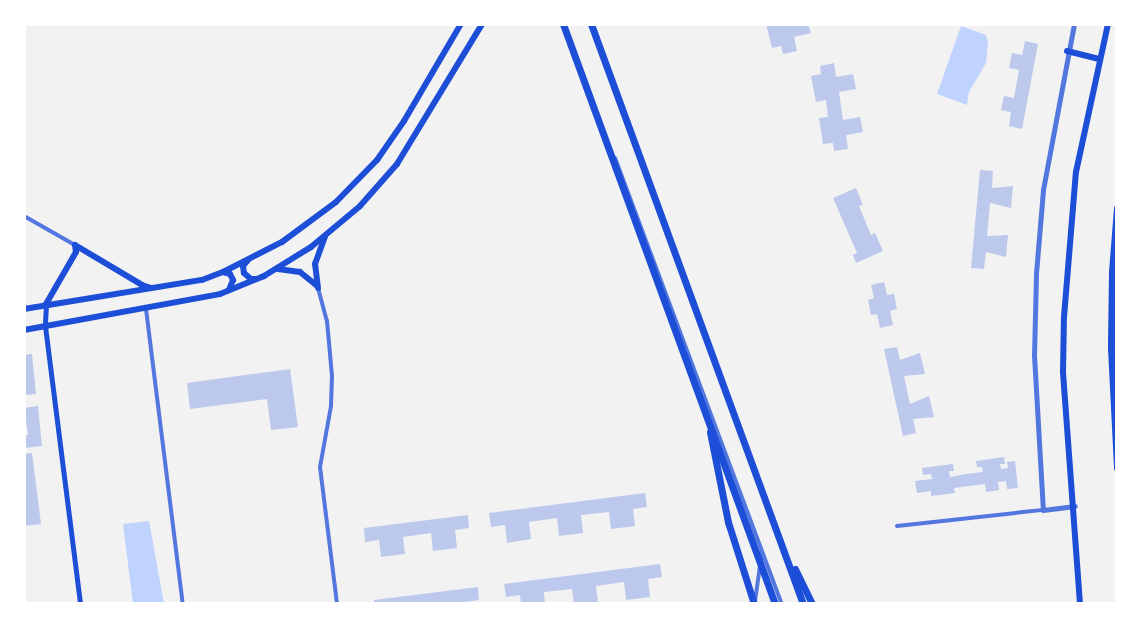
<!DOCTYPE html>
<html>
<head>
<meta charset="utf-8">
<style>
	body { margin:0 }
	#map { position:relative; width:1141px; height:628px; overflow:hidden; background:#f2f2f2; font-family:Montserrat,sans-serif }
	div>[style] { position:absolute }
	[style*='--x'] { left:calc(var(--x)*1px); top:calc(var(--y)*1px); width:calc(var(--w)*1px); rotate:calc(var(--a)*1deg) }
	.water>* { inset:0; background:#bfd3fe }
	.building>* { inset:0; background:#bdc9ec }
	.minor>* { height:4px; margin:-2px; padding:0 2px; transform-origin:2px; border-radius:2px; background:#5277de }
	.tertiary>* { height:5px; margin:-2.5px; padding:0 2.5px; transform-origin:2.5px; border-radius:2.5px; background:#5277de }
	.secondary>* { height:5px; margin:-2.5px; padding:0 2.5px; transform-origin:2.5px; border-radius:2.5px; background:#1d4ed8 }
	.primary>* { height:6px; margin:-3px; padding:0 3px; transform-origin:3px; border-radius:3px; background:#1d4ed8 }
	.trunk>* { height:7px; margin:-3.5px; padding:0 3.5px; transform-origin:3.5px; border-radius:3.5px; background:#1d4ed8 }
	span { translate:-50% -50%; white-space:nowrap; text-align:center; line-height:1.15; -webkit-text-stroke:4.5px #fff; paint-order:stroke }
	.frame { position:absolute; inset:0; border:26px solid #fff; pointer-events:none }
</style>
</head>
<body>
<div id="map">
	<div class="water">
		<i style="clip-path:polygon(961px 26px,986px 35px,988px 42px,986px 63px,969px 92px,967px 105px,937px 94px)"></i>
		<i style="clip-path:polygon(149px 521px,164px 604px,133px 604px,123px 524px)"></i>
	</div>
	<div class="building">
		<i style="clip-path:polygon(766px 24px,808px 24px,811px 33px,794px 37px,797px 51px,783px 54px,781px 46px,772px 48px)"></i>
		<i style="clip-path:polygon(1025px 41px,1038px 44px,1022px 129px,1009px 126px,1011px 112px,1001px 110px,1004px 96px,1014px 98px,1019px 70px,1009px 68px,1012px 53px,1022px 55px)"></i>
		<i style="clip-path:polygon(834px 63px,836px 77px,853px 74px,856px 89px,839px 92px,843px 120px,860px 117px,863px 132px,846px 135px,848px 149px,834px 151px,833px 143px,823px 144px,819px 118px,828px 117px,826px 100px,816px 102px,811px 76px,821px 74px,820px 66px)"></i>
		<i style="clip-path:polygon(980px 170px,993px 171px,992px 188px,1013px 186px,1011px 208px,990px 203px,987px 236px,1008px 235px,1006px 257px,986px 252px,984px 269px,971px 268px)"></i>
		<i style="clip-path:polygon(856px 188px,863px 205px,859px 206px,871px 235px,875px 233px,883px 251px,856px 263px,853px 255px,857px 253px,833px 198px)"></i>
		<i style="clip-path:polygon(884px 282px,887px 295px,894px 294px,897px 309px,890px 311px,893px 325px,880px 328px,877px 314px,871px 315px,868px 300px,874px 298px,871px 285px)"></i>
		<i style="clip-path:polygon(897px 347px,900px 360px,920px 353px,925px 374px,904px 376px,910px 404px,929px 396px,934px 417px,913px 419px,916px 433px,903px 436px,884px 349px)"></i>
		<i style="clip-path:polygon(32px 354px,36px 394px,24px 395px,24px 355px)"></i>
		<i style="clip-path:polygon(290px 369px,298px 427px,271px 430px,267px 399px,190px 409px,187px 383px)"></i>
		<i style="clip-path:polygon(38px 406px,42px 446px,24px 448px,24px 435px,28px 435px,24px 408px)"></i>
		<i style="clip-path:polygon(32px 453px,41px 524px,24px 526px,24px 454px)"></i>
		<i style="clip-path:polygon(1004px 457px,1005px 464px,1000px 464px,1001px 469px,1008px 468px,1007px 462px,1015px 461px,1018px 488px,1007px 489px,1006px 481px,998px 482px,999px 490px,986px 492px,985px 484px,954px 488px,955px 493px,931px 496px,931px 491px,917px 493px,915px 481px,932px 479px,931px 474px,923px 475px,922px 468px,953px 464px,954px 471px,949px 471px,950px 477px,966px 474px,983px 472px,982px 467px,977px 467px,976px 461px)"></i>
		<i style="clip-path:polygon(645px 493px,647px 507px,633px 509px,635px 526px,611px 529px,609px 512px,581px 515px,583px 533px,559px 536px,557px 518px,529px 522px,531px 539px,507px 543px,505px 525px,491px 527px,489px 513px)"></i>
		<i style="clip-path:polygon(468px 515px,469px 528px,455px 530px,457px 548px,433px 551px,431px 533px,403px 537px,405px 554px,381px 557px,379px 540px,365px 542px,364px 528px)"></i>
		<i style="clip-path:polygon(660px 564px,662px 577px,648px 579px,650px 597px,626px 600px,624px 582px,596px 586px,598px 603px,592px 604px,574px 604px,572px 589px,544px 592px,545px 604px,521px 604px,520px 595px,506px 597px,504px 584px)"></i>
		<i style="clip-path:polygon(478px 587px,479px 600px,465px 602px,466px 604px,374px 604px,374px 600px)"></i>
	</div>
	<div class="minor">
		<i style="--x:615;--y:158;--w:476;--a:69.5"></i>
		<i style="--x:24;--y:216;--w:59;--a:29.6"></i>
		<i style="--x:318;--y:288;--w:34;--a:75"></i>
		<i style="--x:327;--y:321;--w:55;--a:84.8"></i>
		<i style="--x:332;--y:376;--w:30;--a:92"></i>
		<i style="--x:331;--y:406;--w:62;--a:100.2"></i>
		<i style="--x:320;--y:467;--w:138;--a:82.9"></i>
		<i style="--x:146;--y:309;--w:297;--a:82.9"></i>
		<i style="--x:897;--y:526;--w:147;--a:-6.3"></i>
		<i style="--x:755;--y:601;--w:49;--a:-81.9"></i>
	</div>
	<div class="tertiary">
		<i style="--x:1074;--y:24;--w:169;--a:100.6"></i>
		<i style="--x:1043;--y:190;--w:84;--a:94.8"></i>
		<i style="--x:1036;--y:274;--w:81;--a:91.4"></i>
		<i style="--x:1034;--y:355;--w:155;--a:86.7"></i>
		<i style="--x:1043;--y:510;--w:32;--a:-7"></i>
	</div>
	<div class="secondary">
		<i style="--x:46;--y:304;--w:22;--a:93"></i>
		<i style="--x:45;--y:326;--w:280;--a:82.8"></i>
	</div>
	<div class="primary">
		<i style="--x:1067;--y:51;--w:33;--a:14"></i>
		<i style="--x:75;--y:245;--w:78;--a:30.8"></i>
		<i style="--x:142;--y:285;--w:9;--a:18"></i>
		<i style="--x:248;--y:260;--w:8;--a:130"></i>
		<i style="--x:243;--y:266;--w:7;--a:82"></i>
		<i style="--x:244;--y:273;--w:9;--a:41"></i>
		<i style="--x:251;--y:279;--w:5;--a:0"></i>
		<i style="--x:278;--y:269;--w:22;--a:8"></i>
		<i style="--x:300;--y:272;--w:21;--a:39"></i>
		<i style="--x:223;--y:272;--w:7;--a:16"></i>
		<i style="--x:230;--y:274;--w:7;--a:63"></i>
		<i style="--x:233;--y:280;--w:11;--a:112"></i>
		<i style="--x:318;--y:288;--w:24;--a:-97"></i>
		<i style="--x:315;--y:264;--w:29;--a:-70"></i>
		<i style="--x:46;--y:304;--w:60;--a:-60"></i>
		<i style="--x:76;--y:252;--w:7;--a:-98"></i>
		<i style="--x:24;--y:309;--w:180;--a:-9.3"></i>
		<i style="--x:202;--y:280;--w:25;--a:-21"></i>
		<i style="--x:225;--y:271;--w:64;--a:-27"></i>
		<i style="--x:282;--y:242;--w:67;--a:-36.5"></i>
		<i style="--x:336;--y:202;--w:59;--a:-45.7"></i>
		<i style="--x:377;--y:160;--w:47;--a:-55.3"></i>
		<i style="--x:404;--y:121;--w:113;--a:-59.6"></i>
		<i style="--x:24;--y:330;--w:199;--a:-10.4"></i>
		<i style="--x:220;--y:294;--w:48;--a:-22.2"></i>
		<i style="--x:264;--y:276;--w:55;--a:-31.7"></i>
		<i style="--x:311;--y:247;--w:64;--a:-39.9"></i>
		<i style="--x:360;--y:206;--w:56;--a:-48.6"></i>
		<i style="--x:397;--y:164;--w:164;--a:-58.7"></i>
		<i style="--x:1080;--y:604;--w:233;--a:-94.2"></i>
		<i style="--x:1063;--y:372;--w:55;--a:-89"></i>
		<i style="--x:1064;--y:317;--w:145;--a:-85.3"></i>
		<i style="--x:1076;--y:172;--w:151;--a:-77.8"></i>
	</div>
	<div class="trunk">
		<i style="--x:563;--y:24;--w:618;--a:69.92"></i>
		<i style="--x:591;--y:24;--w:618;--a:69.92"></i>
		<i style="--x:1117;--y:208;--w:64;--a:94.5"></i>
		<i style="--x:1112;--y:272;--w:76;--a:90.8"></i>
		<i style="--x:1111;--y:348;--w:120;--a:87.1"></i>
		<i style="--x:710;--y:432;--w:92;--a:78.7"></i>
		<i style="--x:728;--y:522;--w:86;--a:72.4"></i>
		<i style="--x:795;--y:569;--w:39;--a:64"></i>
	</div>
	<div class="frame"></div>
</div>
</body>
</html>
